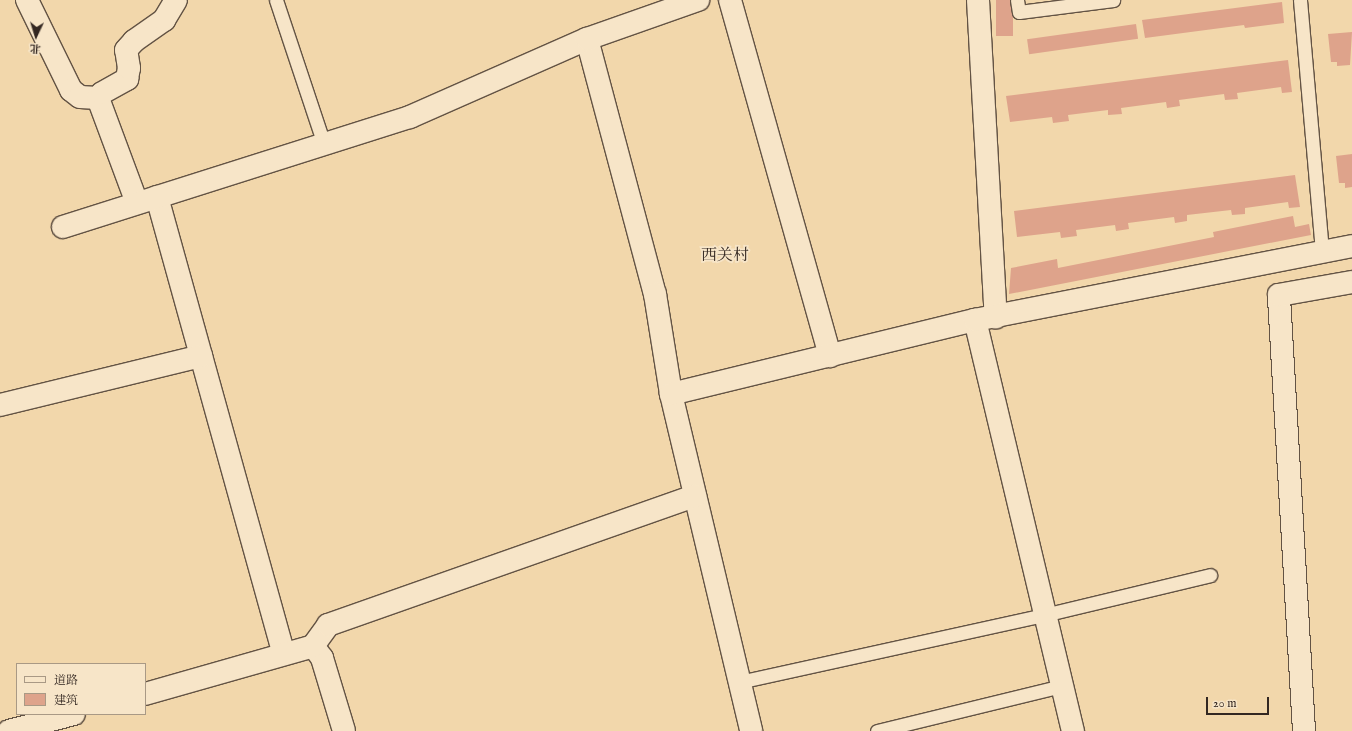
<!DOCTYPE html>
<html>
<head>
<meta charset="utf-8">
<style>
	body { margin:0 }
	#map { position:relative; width:1352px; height:731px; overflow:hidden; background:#f2d7ab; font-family:"IM FELL English","Noto Serif SC",serif }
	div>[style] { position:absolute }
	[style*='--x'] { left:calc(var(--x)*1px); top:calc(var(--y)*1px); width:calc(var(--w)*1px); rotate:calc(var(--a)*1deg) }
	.building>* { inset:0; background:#dea38b; transform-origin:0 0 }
	.roads { filter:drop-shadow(1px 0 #635344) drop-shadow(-1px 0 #635344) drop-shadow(0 1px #635344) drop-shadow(0 -1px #635344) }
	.lane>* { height:13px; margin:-6.5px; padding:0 6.5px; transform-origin:6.5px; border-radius:6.5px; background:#f7e5c8 }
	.street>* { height:22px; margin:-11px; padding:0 11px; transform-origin:11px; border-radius:11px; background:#f7e5c8 }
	span { translate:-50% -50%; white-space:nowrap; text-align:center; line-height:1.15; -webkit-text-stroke:3.5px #f7e5c8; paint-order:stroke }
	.quarter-label { font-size:16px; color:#332721 }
	.legend { position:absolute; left:16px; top:663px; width:130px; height:52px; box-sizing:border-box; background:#f7e5c8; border:1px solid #a99985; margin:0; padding:5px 7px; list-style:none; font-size:12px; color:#332721 }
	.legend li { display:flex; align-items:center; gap:8px; height:20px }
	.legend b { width:20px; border:1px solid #a99985 }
	.north { position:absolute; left:16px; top:16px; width:40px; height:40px; -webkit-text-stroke:3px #f7e5c8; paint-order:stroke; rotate:184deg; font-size:11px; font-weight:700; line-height:16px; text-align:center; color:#332721 }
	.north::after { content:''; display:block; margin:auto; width:14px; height:18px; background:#332721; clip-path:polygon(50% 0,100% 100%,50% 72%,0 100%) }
	.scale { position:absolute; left:1206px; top:697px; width:63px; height:18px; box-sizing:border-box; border:2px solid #332721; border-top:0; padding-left:5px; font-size:12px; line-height:14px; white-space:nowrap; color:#332721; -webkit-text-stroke:3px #f7e5c8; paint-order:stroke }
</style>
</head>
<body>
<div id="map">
	<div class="building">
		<i style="left:996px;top:0;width:17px;height:36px"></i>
		<i style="clip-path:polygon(1282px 2px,1284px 23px,1245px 28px,1244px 25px,1145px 38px,1142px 20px)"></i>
		<i style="left:1136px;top:24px;width:15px;height:110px;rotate:82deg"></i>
		<i style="clip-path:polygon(1352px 32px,1350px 65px,1337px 66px,1337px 62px,1331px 62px,1328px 34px)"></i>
		<i style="clip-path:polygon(1288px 60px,1292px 92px,1282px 93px,1281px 87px,1237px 93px,1238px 99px,1225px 100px,1224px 94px,1179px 100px,1180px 106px,1167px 108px,1166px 102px,1121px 108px,1122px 114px,1108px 115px,1108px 110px,1068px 115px,1069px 121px,1053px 123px,1052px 117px,1010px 122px,1006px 96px)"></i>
		<i style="clip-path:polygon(1352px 154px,1352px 187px,1345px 188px,1345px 183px,1339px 183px,1336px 156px)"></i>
		<i style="clip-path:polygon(1295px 175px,1300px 207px,1289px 208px,1288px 202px,1245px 208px,1245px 214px,1232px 215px,1231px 210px,1187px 215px,1187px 221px,1175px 223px,1174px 217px,1128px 223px,1129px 229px,1116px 231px,1115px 225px,1076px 230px,1077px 236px,1061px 238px,1060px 232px,1017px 237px,1014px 211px)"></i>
		<i style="clip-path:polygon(1293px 216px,1295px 227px,1309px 224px,1311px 235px,1009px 294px,1011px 268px,1057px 259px,1058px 268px,1214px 237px,1213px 232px)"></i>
	</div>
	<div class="roads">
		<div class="lane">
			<i style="--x:276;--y:0;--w:152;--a:71.6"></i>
			<i style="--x:1017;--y:0;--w:12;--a:81"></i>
			<i style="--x:1019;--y:12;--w:95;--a:-7.3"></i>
			<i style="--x:1300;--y:0;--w:253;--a:85"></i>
			<i style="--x:739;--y:682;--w:312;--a:-12.4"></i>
			<i style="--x:1044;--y:615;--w:171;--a:-13.5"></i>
			<i style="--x:877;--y:731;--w:190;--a:-13.7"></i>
		</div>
		<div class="street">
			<i style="--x:27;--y:0;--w:100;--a:63.9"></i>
			<i style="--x:71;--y:90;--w:11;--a:38"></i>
			<i style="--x:80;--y:97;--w:18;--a:3"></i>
			<i style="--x:730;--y:0;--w:370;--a:74.3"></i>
			<i style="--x:978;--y:0;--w:318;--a:86.8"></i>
			<i style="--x:587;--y:39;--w:264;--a:75.1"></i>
			<i style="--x:655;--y:294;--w:101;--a:80.9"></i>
			<i style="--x:671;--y:394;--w:346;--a:76.6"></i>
			<i style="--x:157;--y:197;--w:474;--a:74.5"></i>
			<i style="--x:137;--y:203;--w:112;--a:-110.4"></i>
			<i style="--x:98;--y:98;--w:6;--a:-51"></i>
			<i style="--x:102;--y:93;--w:29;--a:-29"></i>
			<i style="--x:127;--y:79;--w:11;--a:-80"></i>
			<i style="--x:129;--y:68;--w:18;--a:-99"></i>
			<i style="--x:126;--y:50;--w:12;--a:-48"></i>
			<i style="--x:134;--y:41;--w:37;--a:-35"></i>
			<i style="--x:164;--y:20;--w:23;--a:-59"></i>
			<i style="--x:63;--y:227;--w:364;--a:-17.6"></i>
			<i style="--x:410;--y:117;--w:193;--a:-23.8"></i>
			<i style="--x:587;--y:39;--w:118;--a:-19.4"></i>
			<i style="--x:975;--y:320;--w:423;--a:76.6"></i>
			<i style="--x:671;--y:394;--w:313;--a:-13.7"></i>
			<i style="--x:975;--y:320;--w:384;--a:-11.1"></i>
			<i style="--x:0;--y:405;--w:207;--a:-13.7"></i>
			<i style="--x:313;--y:646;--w:15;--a:53"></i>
			<i style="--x:322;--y:658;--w:76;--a:73.2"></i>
			<i style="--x:145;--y:694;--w:175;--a:-15.9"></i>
			<i style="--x:313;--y:646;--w:26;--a:-54"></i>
			<i style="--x:328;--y:625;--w:389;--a:-19.4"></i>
			<i style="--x:9;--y:731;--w:67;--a:-14.7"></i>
			<i style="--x:1304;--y:731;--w:437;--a:-93.3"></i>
			<i style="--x:1279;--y:295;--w:74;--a:-10.1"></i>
		</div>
	</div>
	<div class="quarter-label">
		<span style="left:725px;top:256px">西关村</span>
	</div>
	<ul class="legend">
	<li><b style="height:5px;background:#f7e5c8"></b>道路</li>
	<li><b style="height:11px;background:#dea38b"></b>建筑</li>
	</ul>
	<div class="north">北</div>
	<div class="scale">20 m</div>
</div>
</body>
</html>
